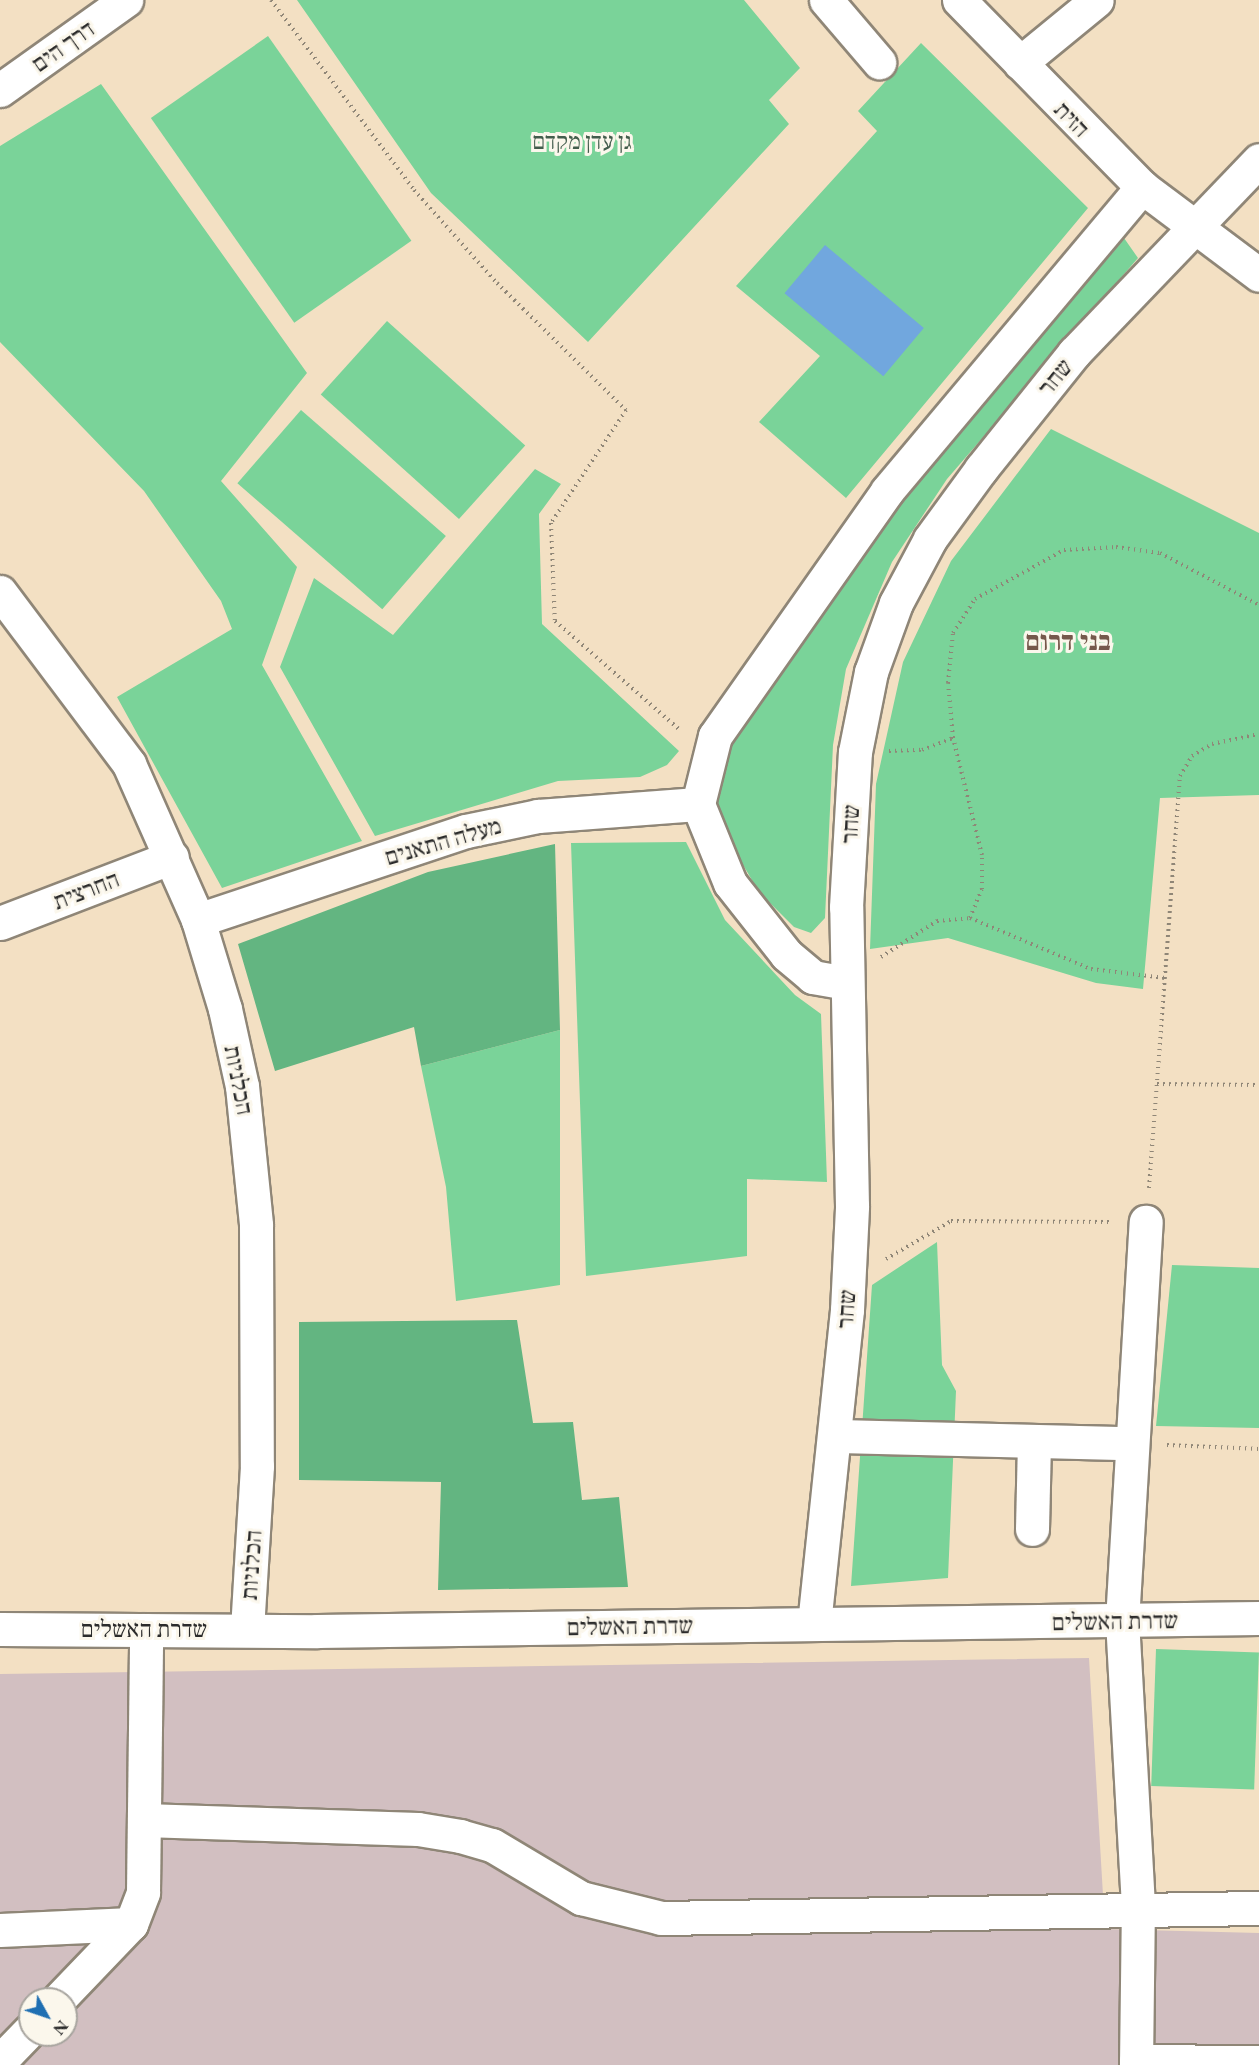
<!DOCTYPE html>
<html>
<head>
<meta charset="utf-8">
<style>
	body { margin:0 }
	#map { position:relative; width:1259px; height:2065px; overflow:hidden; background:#f3e0c3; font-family:"EB Garamond","Frank Ruhl Libre",serif }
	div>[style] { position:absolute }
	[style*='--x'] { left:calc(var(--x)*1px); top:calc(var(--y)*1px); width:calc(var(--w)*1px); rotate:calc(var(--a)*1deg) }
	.industrial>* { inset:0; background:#d2bfc1 }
	.green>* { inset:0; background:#7ad399; transform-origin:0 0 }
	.forest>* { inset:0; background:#63b581 }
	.water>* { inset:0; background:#71a7de; transform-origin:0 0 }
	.path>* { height:4px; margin-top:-2px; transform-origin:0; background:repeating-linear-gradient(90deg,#8f8677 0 1.5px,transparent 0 6px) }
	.roads { filter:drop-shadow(2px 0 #8f8677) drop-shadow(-2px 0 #8f8677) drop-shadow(0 2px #8f8677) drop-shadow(0 -2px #8f8677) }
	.minor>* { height:33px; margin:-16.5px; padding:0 16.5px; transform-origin:16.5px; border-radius:16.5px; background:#fff }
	span { translate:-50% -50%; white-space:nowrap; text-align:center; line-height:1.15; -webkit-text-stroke:6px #fbf7ec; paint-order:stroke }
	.street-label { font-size:24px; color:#2b2b2b }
	.park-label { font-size:24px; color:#435d4c }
	.quarter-label { font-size:27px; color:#75584b; font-weight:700 }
	.north { position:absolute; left:18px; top:1987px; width:60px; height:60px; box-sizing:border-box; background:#fbf7ec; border:2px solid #a8a59f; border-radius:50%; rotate:130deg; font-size:16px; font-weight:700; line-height:24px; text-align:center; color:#2b2b2b }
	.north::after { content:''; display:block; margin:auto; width:21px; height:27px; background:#1f6fb2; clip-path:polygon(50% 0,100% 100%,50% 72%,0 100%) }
</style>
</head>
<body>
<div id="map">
	<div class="industrial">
		<i style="clip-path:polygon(evenodd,1089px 1658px,1105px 1929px,1259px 1933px,1259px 2065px,0 2065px,0 1674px,1089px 1658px,30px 1999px,66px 1999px,66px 2035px,30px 2035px,30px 1999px)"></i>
	</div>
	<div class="green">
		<i style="clip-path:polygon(297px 0,744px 0,800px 68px,769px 100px,789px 124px,588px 342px,431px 193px)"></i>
		<i style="left:268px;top:36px;width:250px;height:143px;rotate:55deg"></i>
		<i style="clip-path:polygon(921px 43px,1088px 208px,846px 498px,759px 422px,820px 356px,736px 286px,877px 131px,858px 111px)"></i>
		<i style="clip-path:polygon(101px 84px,307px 373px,221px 481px,297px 567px,262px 665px,362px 841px,222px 888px,117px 697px,232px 629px,221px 601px,144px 491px,0 342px,0 146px)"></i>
		<i style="clip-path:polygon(1124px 238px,1138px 258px,947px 479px,892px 562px,846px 669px,833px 745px,825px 918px,811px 933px,794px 927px,759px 892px,723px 831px,716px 791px,730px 737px,898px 500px,1097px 255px)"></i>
		<i style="left:387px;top:321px;width:186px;height:99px;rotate:42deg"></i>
		<i style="left:301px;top:410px;width:192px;height:97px;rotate:41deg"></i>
		<i style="clip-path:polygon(1051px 429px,1259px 533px,1259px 795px,1160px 798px,1143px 989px,1096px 983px,948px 938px,870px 949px,876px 784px,903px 662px,951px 561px)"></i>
		<i style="clip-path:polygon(535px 469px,561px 484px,539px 514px,542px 624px,679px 751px,667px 765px,640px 777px,558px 781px,375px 836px,280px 667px,314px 578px,393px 635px)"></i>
		<i style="clip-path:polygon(686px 842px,725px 920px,795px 995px,821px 1014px,827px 1182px,747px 1179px,747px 1256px,586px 1276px,571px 843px)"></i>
		<i style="clip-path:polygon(560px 1030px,560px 1285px,456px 1301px,446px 1187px,421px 1066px)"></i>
		<i style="clip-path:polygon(937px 1242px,942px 1365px,956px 1391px,948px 1578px,851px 1586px,872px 1285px)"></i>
		<i style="clip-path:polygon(1172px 1265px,1259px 1268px,1259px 1428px,1156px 1426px)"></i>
		<i style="left:1156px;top:1649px;width:103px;height:137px;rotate:2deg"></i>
	</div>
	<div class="forest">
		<i style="clip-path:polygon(555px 844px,560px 1030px,421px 1066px,414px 1027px,275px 1071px,238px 944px,428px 872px)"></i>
		<i style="clip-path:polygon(517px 1320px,533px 1423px,573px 1422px,582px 1500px,619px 1497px,628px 1587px,438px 1590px,441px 1482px,299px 1480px,299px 1322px)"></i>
	</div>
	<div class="water">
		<i style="left:825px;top:245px;width:129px;height:63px;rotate:40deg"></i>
	</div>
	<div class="path">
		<i style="--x:271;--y:0;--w:238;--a:53"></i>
		<i style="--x:414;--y:190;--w:125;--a:48.3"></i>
		<i style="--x:497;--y:283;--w:181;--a:44.6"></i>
		<i style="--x:626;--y:410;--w:136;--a:123.6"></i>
		<i style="--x:551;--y:523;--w:98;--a:87.7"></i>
		<i style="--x:555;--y:621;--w:166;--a:41.1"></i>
		<i style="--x:889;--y:751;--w:33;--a:-2"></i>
		<i style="--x:922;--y:750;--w:33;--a:-21"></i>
		<i style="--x:970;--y:918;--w:31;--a:-68"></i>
		<i style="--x:982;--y:889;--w:34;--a:-90"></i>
		<i style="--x:982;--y:855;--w:121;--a:-103.9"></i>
		<i style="--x:953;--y:738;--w:55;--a:-95.2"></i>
		<i style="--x:948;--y:683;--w:50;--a:-84.3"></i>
		<i style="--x:953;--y:633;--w:40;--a:-57.1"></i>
		<i style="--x:975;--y:599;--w:102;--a:-28.8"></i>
		<i style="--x:1064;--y:550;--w:52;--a:-3.3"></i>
		<i style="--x:1116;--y:547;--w:44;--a:7.8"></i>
		<i style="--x:1160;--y:553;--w:112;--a:27.7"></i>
		<i style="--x:881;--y:957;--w:67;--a:-32.7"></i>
		<i style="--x:937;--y:921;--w:33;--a:-5"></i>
		<i style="--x:970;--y:918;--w:131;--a:22.9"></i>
		<i style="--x:1091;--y:969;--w:75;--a:6.9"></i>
		<i style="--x:1157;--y:1084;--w:102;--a:0.6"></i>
		<i style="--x:1149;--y:1188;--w:413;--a:-85.7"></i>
		<i style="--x:1180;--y:776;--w:23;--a:-59"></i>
		<i style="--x:1192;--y:756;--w:23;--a:-31"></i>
		<i style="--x:1212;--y:744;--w:48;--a:-12"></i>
		<i style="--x:886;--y:1259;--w:75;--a:-30.3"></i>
		<i style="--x:951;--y:1221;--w:160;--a:0.4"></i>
		<i style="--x:1167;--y:1445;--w:92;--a:2.5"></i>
	</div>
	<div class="roads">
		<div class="minor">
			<i style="--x:826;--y:0;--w:82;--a:49.5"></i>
			<i style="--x:959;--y:0;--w:262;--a:45.6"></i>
			<i style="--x:1142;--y:187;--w:146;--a:36.9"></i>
			<i style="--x:1020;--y:63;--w:99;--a:-39.3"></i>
			<i style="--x:0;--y:90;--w:155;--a:-35.5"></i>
			<i style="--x:0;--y:592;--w:215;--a:53.1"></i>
			<i style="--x:129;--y:764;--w:171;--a:66.1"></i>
			<i style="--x:198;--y:920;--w:93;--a:73.1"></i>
			<i style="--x:225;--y:1009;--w:79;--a:77.6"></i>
			<i style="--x:242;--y:1086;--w:140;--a:84.2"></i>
			<i style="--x:256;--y:1225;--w:241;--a:89.8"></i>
			<i style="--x:257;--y:1466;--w:164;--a:93.5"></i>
			<i style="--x:198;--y:920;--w:282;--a:-18.4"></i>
			<i style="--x:466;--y:831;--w:74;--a:-11.8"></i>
			<i style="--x:538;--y:816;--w:160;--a:-4.3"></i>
			<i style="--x:0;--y:923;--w:184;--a:-21"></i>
			<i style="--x:847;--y:983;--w:35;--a:-170"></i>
			<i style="--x:813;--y:977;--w:35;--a:-140"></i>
			<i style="--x:786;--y:954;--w:90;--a:-128.3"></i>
			<i style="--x:730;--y:883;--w:85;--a:-112.1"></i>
			<i style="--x:698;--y:804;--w:70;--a:-76"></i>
			<i style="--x:715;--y:736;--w:299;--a:-54.9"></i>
			<i style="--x:887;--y:491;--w:397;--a:-50"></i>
			<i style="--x:835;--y:1436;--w:297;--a:1.4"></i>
			<i style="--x:1032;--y:1529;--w:88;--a:-88.7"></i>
			<i style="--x:814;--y:1624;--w:316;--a:-84"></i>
			<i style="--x:847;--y:1310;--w:104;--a:-87.2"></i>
			<i style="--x:852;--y:1206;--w:299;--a:-91.1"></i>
			<i style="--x:846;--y:907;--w:155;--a:-86.7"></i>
			<i style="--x:855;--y:752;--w:82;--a:-78.7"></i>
			<i style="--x:871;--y:672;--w:73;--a:-70.1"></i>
			<i style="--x:896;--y:603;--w:72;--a:-62"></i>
			<i style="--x:930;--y:539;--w:87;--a:-53.9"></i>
			<i style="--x:981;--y:469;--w:149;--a:-51.3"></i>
			<i style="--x:1074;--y:353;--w:267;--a:-46.2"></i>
			<i style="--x:0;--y:1629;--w:317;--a:0.4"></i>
			<i style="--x:317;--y:1631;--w:942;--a:-0.79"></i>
			<i style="--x:144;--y:1820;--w:274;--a:1.9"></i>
			<i style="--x:418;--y:1829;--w:43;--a:9.5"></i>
			<i style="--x:460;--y:1836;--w:33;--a:16"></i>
			<i style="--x:492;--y:1845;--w:104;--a:30.8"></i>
			<i style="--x:581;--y:1898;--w:82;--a:14"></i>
			<i style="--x:661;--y:1918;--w:598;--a:-0.96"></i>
			<i style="--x:0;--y:1930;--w:131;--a:-2.6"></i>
			<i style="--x:59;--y:1999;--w:104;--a:-46.2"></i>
			<i style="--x:131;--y:1924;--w:34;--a:-69"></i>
			<i style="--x:143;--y:1892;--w:262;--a:-89.3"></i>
			<i style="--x:0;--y:2061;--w:43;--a:-45.9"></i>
			<i style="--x:1136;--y:2061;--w:123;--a:0.5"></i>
			<i style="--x:1136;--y:2065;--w:159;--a:-89.3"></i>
			<i style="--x:1138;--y:1906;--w:285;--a:-93.2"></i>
			<i style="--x:1122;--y:1621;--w:400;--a:-86.6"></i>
		</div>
	</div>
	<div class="street-label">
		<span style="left:63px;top:46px;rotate:-35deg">דרך הים</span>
		<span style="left:1072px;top:119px;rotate:46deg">הזית</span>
		<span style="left:1055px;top:377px;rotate:-51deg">שחר</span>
		<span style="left:850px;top:824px;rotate:-87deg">שחר</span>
		<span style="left:443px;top:841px;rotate:-16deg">מעלה התאנים</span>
		<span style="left:86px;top:890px;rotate:-21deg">החרצית</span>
		<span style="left:239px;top:1080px;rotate:79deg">הכלניות</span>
		<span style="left:846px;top:1309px;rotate:-86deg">שחר</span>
		<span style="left:251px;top:1565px;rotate:-86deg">הכלניות</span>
		<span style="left:1115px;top:1621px;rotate:-1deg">שדרת האשלים</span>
		<span style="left:630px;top:1626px;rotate:-1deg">שדרת האשלים</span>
		<span style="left:144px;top:1629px">שדרת האשלים</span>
	</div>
	<div class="park-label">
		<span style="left:582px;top:141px">גן עדן מקדם</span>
	</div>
	<div class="quarter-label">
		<span style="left:1068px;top:641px">בני דרום</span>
	</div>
	<div class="north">N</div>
</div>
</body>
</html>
